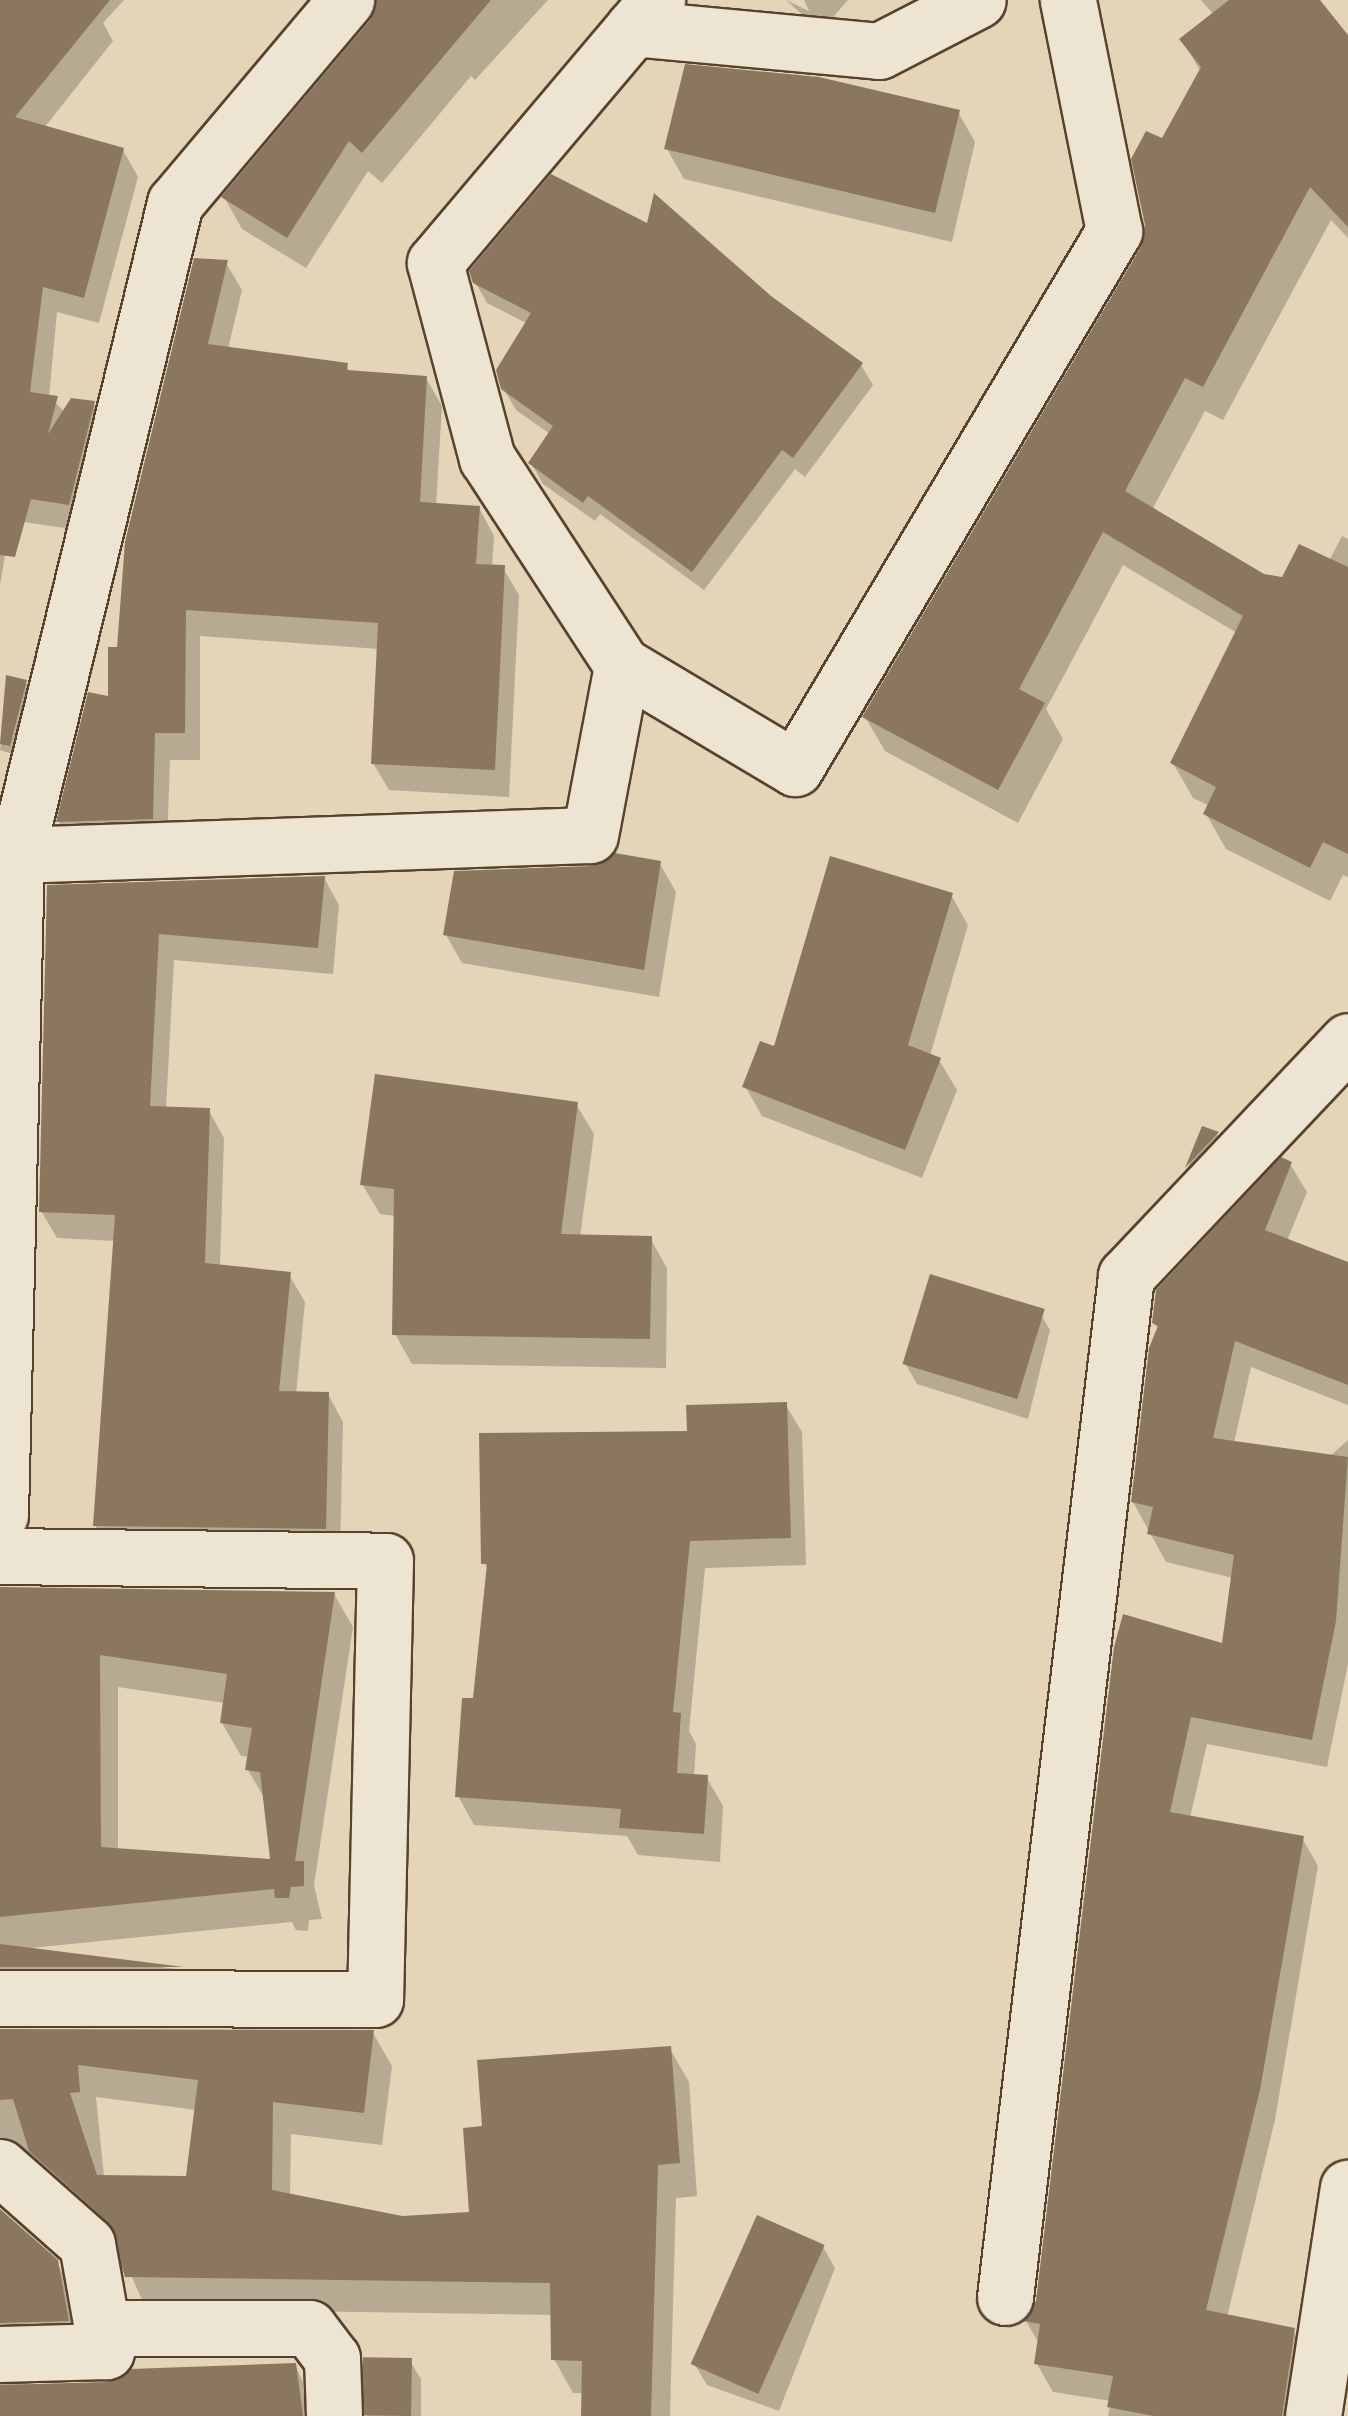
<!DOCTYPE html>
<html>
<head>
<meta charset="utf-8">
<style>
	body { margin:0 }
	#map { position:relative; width:1348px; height:2416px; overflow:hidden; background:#e4d5b8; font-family:"EB Garamond",serif }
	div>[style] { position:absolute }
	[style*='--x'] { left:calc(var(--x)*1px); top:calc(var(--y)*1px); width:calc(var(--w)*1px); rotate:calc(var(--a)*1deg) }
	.shadow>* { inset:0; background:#0003 }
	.building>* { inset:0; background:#8b7760; transform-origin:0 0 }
	.roads { filter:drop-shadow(2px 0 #58422e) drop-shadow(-2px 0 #58422e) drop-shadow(0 2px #58422e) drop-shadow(0 -2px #58422e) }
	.minor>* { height:55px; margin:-27.5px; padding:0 27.5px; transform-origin:27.5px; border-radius:27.5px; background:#ede4d1 }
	span { translate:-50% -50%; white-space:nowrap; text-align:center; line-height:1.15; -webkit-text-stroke:10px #ede4d1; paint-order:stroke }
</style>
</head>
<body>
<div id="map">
	<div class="shadow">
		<i style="clip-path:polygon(0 0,124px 0,103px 23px,113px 41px,44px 128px,123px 150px,138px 177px,99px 323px,57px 312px,49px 397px,65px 412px,93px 403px,109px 430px,84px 531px,11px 520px,0 585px)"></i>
		<i style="clip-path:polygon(376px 0,548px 0,475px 80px,471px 76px,382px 183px,368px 171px,306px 268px,242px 229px,224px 197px,373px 20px)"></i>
		<i style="clip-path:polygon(786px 0,809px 11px,804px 0,848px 0,821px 31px)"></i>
		<i style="clip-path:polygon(1201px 0,1314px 0,1348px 40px,1348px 238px,1331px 220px,1223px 420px,1205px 411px,1152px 510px,1263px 576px,1284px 580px,1329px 561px,1342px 536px,1348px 539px,1348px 877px,1343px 875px,1330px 901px,1226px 849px,1206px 814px,1210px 806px,1193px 798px,1173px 763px,1237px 633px,1123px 565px,1046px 709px,1063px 739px,1018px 823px,885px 751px,865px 717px,1143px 248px,1163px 141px,1201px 72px,1182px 40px,1214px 15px)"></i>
		<i style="clip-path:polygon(958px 112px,975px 142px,952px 242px,684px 179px,667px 149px)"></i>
		<i style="clip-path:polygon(226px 263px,242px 290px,228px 349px,346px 366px,350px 372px,426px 378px,442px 406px,436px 505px,479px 508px,494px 536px,492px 567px,503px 568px,519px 595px,509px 797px,389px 790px,373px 763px,379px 649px,200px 636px,200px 760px,170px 760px,167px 846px,75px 849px,59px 822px,90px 695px,110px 700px)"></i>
		<i style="clip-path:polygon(475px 282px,769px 298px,861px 365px,873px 385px,805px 477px,795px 469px,704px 590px,600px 514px,595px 521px,543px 484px,531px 463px,550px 434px,516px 410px,503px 388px,528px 324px,487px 303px)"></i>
		<i style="clip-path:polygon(8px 678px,25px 682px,31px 692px,15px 755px,0 750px)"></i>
		<i style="clip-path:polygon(660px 864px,676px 892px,659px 997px,462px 963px,446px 935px)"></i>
		<i style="clip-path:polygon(324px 878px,339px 905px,333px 974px,174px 960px,166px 1109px,209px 1111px,224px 1138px,220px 1267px,289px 1275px,305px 1302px,296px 1394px,328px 1394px,343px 1422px,340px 1555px,111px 1552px,95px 1525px,115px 1241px,57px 1238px,41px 1211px,49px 888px)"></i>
		<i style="clip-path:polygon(951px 895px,968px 925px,930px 1056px,939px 1060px,957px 1090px,922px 1178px,762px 1116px,745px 1086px,775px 1050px)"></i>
		<i style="clip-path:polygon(576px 1104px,594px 1134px,580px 1237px,650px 1238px,667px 1268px,666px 1368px,412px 1364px,395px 1334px,396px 1216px,380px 1214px,362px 1184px)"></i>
		<i style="clip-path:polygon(1203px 1129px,1217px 1134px,1234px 1164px,1204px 1196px,1188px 1168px)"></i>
		<i style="clip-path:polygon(1290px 1164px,1307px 1192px,1287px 1241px,1348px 1265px,1348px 1405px,1251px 1367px,1234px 1443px,1329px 1457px,1348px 1440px,1348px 1664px,1327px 1767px,1207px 1744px,1190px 1818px,1302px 1838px,1318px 1866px,1275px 2120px,1227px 2317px,1293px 2330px,1310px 2359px,1301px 2416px,1108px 2416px,1111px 2401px,1053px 2392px,1037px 2364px,1040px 2345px,1026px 2321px,1038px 2302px,1116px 1647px,1224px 1646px,1233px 1578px,1166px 1562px,1133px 1502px,1159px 1330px,1154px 1323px)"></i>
		<i style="clip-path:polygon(1038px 1310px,1050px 1330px,1028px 1419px,917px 1384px,905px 1363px)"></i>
		<i style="clip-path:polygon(785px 1404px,802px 1432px,806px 1565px,705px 1568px,689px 1731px,696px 1744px,694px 1777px,707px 1778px,723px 1806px,720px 1862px,638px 1855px,627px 1836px,474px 1825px,458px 1796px,476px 1701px,489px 1572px,484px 1563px,690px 1433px)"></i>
		<i style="clip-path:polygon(evenodd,0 1590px,334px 1594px,353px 1627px,314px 1885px,322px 1919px,309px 1920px,308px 1931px,296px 1930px,292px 1922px,31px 1948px,182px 1970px,200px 2000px,0 2011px,0 1590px,118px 1687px,225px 1703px,222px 1723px,241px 1756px,250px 1757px,248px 1770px,266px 1801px,273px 1862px,118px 1850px,118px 1687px)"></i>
		<i style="clip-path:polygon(evenodd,0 2032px,373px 2033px,392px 2066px,382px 2145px,291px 2134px,290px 2196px,402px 2218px,472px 2214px,485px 2128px,670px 2049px,689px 2082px,697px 2196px,676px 2198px,670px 2416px,584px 2416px,584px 2393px,573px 2393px,554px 2359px,553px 2315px,146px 2309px,117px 2243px,0 2177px,0 2032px,96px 2097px,197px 2110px,189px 2179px,104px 2177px,96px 2097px)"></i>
		<i style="clip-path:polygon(0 2209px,56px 2262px,76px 2296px,86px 2354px,0 2364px)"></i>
		<i style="clip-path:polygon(823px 2247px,835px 2268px,779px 2411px,707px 2385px,695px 2365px)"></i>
		<i style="clip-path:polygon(410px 2361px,421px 2379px,421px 2416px,366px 2416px)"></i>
		<i style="clip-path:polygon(295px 2365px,319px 2416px,0 2416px,0 2384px,108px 2385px)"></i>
	</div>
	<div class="building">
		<i style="clip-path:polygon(0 0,110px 0,15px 117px,124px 148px,84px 298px,43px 287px,30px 392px,58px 396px,48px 434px,71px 398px,95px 401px,69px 505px,31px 499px,15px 557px,0 555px)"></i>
		<i style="clip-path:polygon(376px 0,491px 0,362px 153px,349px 141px,287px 238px,221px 197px,370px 20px)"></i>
		<i style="clip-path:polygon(1229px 0,1320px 0,1348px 35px,1348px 227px,1310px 187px,1203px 387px,1185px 378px,1125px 491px,1264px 574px,1282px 577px,1299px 544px,1348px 567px,1348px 854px,1323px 842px,1310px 868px,1203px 814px,1216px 787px,1170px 763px,1243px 616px,1103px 532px,1019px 689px,1045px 703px,998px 790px,862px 717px,1141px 247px,1145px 225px,1131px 159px,1146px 131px,1162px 138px,1201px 67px,1179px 39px)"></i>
		<i style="clip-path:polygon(685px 64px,819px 77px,960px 110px,935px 213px,664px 149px)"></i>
		<i style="clip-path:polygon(551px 174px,647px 223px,654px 193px,771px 296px,863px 363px,793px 458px,782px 450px,692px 572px,588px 496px,583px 503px,528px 463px,553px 426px,501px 389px,496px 370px,531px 313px,473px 283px,469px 271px)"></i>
		<i style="clip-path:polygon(194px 258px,228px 260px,208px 344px,348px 363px,347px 370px,427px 376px,420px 502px,480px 506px,476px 564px,505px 565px,495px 770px,371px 764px,378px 623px,186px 610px,185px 733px,155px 733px,153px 819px,56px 822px,88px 692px,108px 696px,108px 647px,117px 647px,125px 542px)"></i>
		<i style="clip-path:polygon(6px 675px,27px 680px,10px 746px,0 744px)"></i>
		<i style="clip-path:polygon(615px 853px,661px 861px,644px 970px,443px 935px,454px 871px,591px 866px)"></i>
		<i style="clip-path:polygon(830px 856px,953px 893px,908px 1045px,941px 1058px,905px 1150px,742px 1087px,760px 1041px,774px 1046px)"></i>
		<i style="clip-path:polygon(325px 876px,318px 948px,159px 934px,150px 1106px,210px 1108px,205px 1263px,291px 1272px,279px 1391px,329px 1392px,326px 1529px,93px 1526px,115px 1215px,39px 1212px,47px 885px)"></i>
		<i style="clip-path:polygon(375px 1074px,578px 1102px,561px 1234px,652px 1236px,650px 1339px,392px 1335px,394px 1189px,360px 1185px)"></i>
		<i style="clip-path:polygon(1202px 1126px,1219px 1132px,1185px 1168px)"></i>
		<i style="clip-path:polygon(1281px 1157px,1292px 1162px,1265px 1230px,1348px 1262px,1348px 1385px,1235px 1341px,1213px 1438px,1348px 1457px,1336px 1621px,1312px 1740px,1191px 1717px,1170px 1812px,1304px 1836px,1260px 2090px,1206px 2310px,1295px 2328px,1282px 2416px,1154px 2416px,1107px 2407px,1113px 2376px,1034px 2364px,1040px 2324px,1023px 2321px,1036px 2301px,1114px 1647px,1123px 1614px,1222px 1643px,1234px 1555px,1147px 1534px,1153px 1507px,1131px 1502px,1149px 1348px,1158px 1326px,1152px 1323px,1156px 1290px)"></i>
		<i style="left:930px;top:1274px;width:120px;height:94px;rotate:17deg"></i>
		<i style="clip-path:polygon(787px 1402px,791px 1538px,690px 1541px,673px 1712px,681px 1713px,677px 1773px,708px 1775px,704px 1834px,619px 1828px,621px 1809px,455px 1797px,462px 1698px,473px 1698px,487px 1564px,481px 1564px,479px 1433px,687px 1431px,686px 1405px)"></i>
		<i style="clip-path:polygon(evenodd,0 1587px,335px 1592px,295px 1861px,304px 1861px,304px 1886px,291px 1887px,289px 1898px,275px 1898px,274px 1889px,0 1917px,0 1587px,100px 1655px,227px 1674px,220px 1723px,252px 1728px,245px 1770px,260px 1772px,270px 1859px,101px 1847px,100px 1655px)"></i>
		<i style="clip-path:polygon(0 1944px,184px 1967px,0 1967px)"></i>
		<i style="clip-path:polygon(evenodd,0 2029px,374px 2030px,364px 2113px,273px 2102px,272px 2190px,402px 2216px,469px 2212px,463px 2128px,482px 2126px,477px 2060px,671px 2046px,680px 2163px,658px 2165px,651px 2416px,581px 2416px,582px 2361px,551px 2360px,550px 2283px,125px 2277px,108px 2222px,29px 2151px,13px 2099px,0 2100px,0 2029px,78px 2065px,198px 2080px,186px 2176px,97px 2175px,70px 2093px,80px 2092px,78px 2065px)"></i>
		<i style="clip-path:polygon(0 2209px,58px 2260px,69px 2321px,0 2323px)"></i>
		<i style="left:757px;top:2215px;width:74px;height:163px;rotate:24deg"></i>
		<i style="left:412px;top:2358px;width:58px;height:49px;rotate:91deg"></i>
		<i style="clip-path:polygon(296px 2363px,303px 2416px,0 2416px,0 2385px,107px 2382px,130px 2369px)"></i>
	</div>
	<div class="roads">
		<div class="minor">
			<i style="--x:346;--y:0;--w:265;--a:130.1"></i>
			<i style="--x:175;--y:203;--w:671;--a:103.7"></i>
			<i style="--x:16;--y:855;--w:574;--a:-2"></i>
			<i style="--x:590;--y:835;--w:173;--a:-79.3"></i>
			<i style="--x:657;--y:0;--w:344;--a:130.2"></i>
			<i style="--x:435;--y:263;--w:202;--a:75.1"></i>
			<i style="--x:487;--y:458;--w:247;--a:56.9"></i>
			<i style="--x:622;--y:665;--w:201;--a:30.8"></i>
			<i style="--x:795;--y:768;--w:625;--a:-59.29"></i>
			<i style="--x:1114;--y:231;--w:236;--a:-101.3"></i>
			<i style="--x:633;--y:28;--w:247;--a:5.3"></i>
			<i style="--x:879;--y:51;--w:111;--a:-27.3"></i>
			<i style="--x:0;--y:856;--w:16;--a:-4"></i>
			<i style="--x:16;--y:855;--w:660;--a:91.39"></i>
			<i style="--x:0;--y:1556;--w:385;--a:0.7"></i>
			<i style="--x:385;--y:1561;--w:438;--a:91.3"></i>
			<i style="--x:375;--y:1999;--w:375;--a:-179.8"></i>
			<i style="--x:0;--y:2167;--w:116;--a:41.5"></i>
			<i style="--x:87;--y:2244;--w:109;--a:79.9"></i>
			<i style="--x:106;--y:2351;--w:106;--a:178.4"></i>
			<i style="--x:1005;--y:2297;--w:1028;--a:-83.24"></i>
			<i style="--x:1126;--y:1276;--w:323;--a:-46.6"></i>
			<i style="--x:102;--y:2328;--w:207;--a:0"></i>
			<i style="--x:309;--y:2328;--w:38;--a:53"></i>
			<i style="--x:332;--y:2358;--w:58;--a:88"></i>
			<i style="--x:1313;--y:2416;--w:231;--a:-81.3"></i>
		</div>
	</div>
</div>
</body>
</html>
